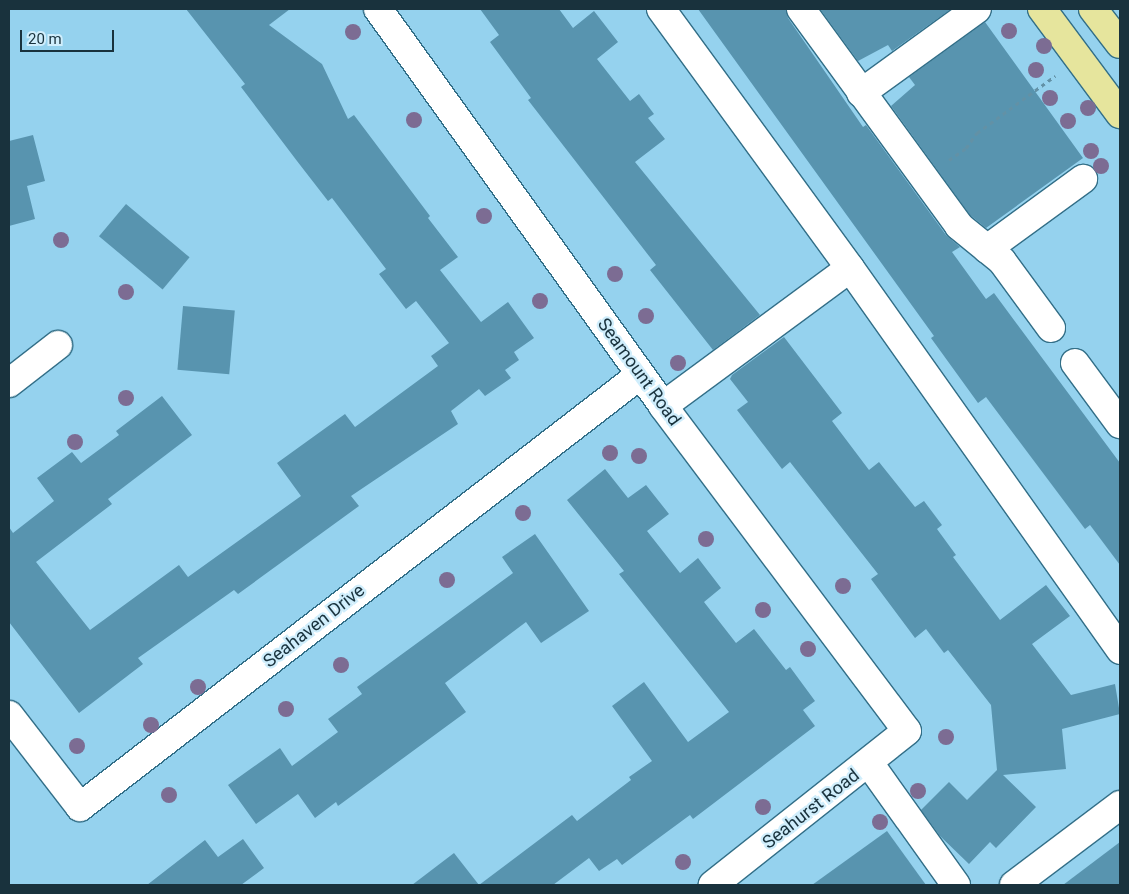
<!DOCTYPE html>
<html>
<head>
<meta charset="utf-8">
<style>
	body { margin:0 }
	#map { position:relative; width:1129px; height:894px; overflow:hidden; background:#95d2ee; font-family:Roboto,sans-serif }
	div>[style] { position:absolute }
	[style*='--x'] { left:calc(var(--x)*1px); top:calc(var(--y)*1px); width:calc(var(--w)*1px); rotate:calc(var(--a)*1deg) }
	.building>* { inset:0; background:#5894af; transform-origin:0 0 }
	.path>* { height:3px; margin-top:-1.5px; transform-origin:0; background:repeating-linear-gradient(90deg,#6291a6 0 4px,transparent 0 8px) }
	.roads { filter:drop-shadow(1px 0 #336f88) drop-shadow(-1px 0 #336f88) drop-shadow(0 1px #336f88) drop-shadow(0 -1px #336f88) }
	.minor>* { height:28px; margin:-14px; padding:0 14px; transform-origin:14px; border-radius:14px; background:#fff }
	.major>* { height:28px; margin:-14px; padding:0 14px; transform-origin:14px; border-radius:14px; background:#e6e59d }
	.trees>* { width:16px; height:16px; margin:-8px; border-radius:50%; background:#7c6c93 }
	span { translate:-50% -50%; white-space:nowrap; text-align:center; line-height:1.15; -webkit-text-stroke:4.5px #d0eefc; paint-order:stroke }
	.street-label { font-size:18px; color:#19323d }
	.frame { position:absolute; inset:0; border:10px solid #19323d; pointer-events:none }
	.scale { position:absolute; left:20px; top:30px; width:94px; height:22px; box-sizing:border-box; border:2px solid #19323d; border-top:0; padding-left:6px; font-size:15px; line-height:18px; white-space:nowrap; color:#19323d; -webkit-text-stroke:4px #d0eefc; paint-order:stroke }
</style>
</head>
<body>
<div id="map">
	<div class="building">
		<i style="clip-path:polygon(186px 9px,290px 9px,269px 25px,322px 64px,348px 119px,354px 115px,430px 216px,428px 218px,458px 257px,440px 270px,481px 322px,508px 302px,534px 338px,514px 352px,519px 360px,505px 370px,511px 378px,485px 396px,479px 389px,451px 411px,458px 424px,351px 496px,359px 506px,238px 594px,234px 590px,138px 658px,143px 664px,79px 713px,9px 622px,9px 527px,13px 533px,54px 501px,37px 478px,72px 452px,81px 463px,119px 435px,116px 431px,162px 396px,192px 435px,108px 499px,112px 504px,36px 562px,90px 630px,179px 565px,188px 577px,301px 496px,277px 463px,345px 414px,355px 427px,438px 366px,431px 356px,449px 343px,416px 301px,406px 309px,379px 274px,386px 269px,332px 198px,328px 201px,297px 161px,241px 87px,245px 84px)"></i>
		<i style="clip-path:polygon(480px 9px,559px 9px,573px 28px,594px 11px,618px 42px,597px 59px,630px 101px,639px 94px,654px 114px,648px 118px,665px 139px,635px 162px,760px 315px,713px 350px,650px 270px,656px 265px,528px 100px,531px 98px,490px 42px,499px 35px)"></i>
		<i style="clip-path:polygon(698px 9px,786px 9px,788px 18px,863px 127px,866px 125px,946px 235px,960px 247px,952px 252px,986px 299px,994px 293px,1120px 463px,1120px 565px,1090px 525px,1085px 529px,986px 397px,978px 403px,931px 338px,934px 336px)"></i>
		<i style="clip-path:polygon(820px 9px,951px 9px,892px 51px,888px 45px,858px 61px)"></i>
		<i style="clip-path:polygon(985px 22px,1083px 158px,986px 228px,970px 215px,891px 106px,915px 85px,909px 77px)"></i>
		<i style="clip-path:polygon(33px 135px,45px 181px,27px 186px,35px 219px,9px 226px,9px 141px)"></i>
		<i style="left:126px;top:204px;width:83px;height:42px;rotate:40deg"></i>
		<i style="left:183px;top:306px;width:52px;height:64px;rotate:5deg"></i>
		<i style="clip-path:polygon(784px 337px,842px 413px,832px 421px,869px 470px,879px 462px,915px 507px,924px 501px,942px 525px,937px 529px,956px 555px,953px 557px,1000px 620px,1046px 585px,1070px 616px,1032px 644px,1071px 695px,1115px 684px,1120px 714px,1062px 729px,1066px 769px,1003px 775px,1036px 807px,996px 848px,990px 842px,969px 864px,940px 836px,921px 810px,949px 782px,967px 800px,997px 770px,991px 705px,948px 650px,944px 653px,926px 629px,915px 638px,871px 579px,878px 574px,790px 462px,782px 469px,737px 410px,748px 402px,730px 379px,732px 375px)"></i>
		<i style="clip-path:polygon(605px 469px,628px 498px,646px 485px,669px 514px,647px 531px,680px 573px,698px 558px,721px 588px,704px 602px,736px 643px,754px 629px,786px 670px,790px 667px,815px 701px,803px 710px,815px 726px,693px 819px,690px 815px,622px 865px,617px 859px,599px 871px,589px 858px,553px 885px,412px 885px,454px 853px,479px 885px,572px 815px,577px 821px,631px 780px,629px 777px,652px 761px,612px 706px,644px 682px,688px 742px,729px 712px,619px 574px,624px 571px,567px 500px)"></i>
		<i style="clip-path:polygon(535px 534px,589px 611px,541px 643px,526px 622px,445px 683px,466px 712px,338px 806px,336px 802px,315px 818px,298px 794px,256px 824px,228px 785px,280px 748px,292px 766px,338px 732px,328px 719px,362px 694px,357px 687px,513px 573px,502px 557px)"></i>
		<i style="clip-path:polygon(887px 831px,926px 885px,812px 885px)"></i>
		<i style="clip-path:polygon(243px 839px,264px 868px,241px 885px,147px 885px,205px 840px,218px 857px)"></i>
		<i style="clip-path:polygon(1120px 842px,1120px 885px,1063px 885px)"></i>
	</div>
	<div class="path">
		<i style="--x:949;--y:160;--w:21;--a:-35"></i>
		<i style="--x:966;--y:148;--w:19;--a:-54"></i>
		<i style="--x:977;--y:133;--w:97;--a:-36.2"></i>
	</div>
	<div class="roads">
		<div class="minor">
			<i style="--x:378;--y:9;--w:489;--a:54.3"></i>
			<i style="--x:663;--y:406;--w:406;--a:53.1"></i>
			<i style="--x:907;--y:731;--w:248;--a:141.6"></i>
			<i style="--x:661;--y:9;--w:321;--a:53.9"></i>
			<i style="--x:850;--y:268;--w:468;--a:54.7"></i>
			<i style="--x:801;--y:9;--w:268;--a:53.9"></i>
			<i style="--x:959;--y:226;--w:55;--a:39.1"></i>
			<i style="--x:1002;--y:261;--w:83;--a:53.8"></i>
			<i style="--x:861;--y:93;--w:143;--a:-35.9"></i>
			<i style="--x:987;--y:249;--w:119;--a:-36.1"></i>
			<i style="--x:1075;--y:363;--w:76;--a:53.6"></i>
			<i style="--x:9;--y:383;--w:62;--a:-37.8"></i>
			<i style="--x:663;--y:406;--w:232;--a:-36.4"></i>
			<i style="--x:9;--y:715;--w:116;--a:52.3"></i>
			<i style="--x:80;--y:807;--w:707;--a:-37.65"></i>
			<i style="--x:869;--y:763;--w:150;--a:54.5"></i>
			<i style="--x:1014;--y:885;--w:133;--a:-37"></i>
		</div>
		<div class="major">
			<i style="--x:1042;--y:9;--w:131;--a:53.4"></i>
			<i style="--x:1093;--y:9;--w:44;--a:52.4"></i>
		</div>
	</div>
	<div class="trees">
		<i style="left:1009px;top:31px"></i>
		<i style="left:353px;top:32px"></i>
		<i style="left:1044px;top:46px"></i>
		<i style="left:1036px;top:70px"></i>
		<i style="left:1050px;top:98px"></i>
		<i style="left:1088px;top:108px"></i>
		<i style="left:414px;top:120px"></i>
		<i style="left:1068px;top:121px"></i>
		<i style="left:1091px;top:151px"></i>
		<i style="left:1101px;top:166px"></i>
		<i style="left:484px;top:216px"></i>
		<i style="left:61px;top:240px"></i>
		<i style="left:615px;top:274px"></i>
		<i style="left:126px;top:292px"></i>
		<i style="left:540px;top:301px"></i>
		<i style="left:646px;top:316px"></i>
		<i style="left:678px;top:363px"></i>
		<i style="left:126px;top:398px"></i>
		<i style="left:75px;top:442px"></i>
		<i style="left:610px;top:453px"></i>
		<i style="left:639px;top:456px"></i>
		<i style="left:523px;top:513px"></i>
		<i style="left:706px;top:539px"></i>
		<i style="left:447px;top:580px"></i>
		<i style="left:843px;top:586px"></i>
		<i style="left:763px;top:610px"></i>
		<i style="left:808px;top:649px"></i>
		<i style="left:341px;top:665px"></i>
		<i style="left:198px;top:687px"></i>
		<i style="left:286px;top:709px"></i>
		<i style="left:151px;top:725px"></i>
		<i style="left:946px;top:737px"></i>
		<i style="left:77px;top:746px"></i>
		<i style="left:918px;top:791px"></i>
		<i style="left:169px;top:795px"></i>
		<i style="left:763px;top:807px"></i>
		<i style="left:880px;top:822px"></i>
		<i style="left:683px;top:862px"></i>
	</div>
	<div class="street-label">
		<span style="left:639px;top:372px;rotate:54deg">Seamount Road</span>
		<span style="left:314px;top:626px;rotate:-38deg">Seahaven Drive</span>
		<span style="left:811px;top:809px;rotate:-38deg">Seahurst Road</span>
	</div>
	<div class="frame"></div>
	<div class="scale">20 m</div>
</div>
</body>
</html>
